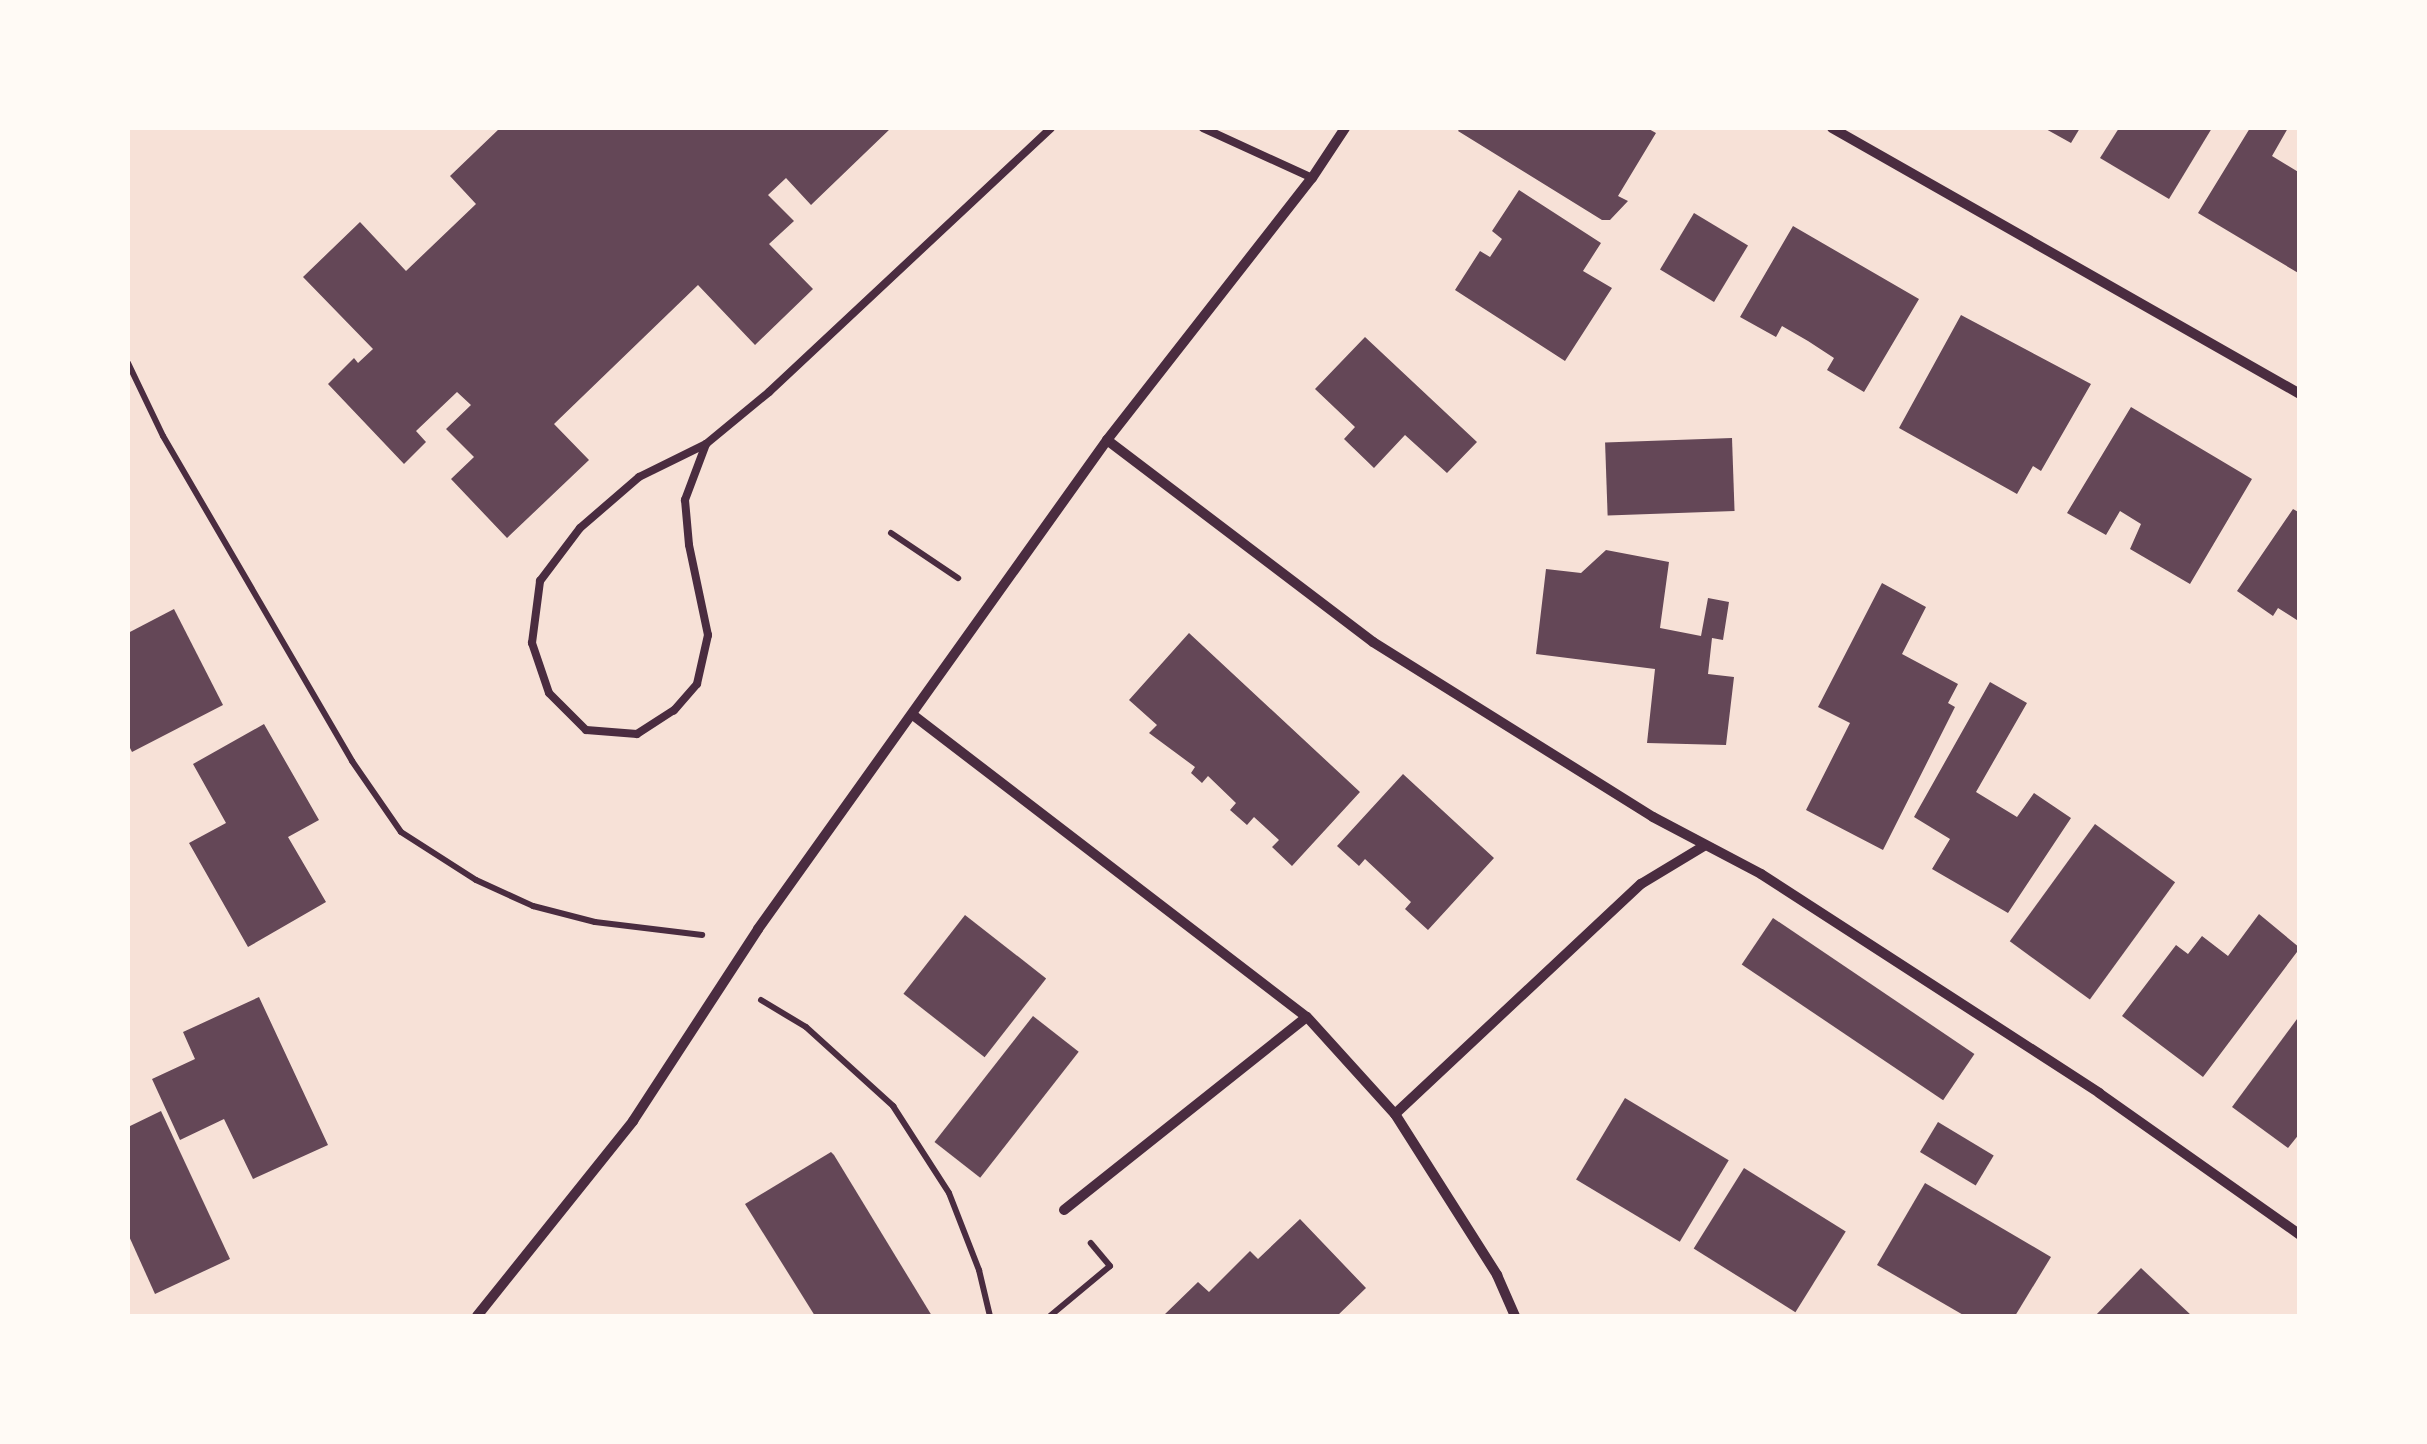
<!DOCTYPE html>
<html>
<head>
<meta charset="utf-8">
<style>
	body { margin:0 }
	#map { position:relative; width:2427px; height:1444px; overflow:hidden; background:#f7e1d7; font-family:Mulish,sans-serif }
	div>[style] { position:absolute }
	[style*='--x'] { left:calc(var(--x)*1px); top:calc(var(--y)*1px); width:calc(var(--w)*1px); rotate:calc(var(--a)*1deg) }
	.building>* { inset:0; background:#644757; transform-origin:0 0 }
	.path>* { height:6px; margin:-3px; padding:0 3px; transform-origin:3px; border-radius:3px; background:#4a2c40 }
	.service>* { height:8px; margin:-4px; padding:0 4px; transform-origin:4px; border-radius:4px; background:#4a2c40 }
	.minor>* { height:10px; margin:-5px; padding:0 5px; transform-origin:5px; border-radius:5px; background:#4a2c40 }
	span { translate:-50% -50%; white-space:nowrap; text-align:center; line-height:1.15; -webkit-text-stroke:10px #fffaf5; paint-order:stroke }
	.frame { position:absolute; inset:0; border:130px solid #fffaf5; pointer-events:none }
</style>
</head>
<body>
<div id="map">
	<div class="building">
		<i style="clip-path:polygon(500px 128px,891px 128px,811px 205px,786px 178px,768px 195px,794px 221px,769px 244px,813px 289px,755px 345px,698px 285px,554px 424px,589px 460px,507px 538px,451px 479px,474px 457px,446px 429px,471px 405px,457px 392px,416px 431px,426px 442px,404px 464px,328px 384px,354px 358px,358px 363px,373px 349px,303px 277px,360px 222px,406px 271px,476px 204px,450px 176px)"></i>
		<i style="clip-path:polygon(1460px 128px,1647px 128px,1656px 133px,1618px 196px,1628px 201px,1610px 220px,1602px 220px,1458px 131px)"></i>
		<i style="clip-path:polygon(2044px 128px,2080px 128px,2071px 143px)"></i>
		<i style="clip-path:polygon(2119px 128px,2212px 128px,2169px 199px,2100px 158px)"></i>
		<i style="clip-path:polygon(2250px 128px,2288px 128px,2272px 156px,2300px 173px,2300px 274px,2198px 213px)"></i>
		<i style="clip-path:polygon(1519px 190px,1601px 243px,1583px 271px,1612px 288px,1565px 361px,1455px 290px,1480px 251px,1490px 257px,1502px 239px,1492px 231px)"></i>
		<i style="left:1694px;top:213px;width:63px;height:66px;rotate:31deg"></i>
		<i style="clip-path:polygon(1793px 226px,1919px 299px,1864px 392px,1827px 370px,1834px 358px,1808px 341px,1782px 326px,1776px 337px,1740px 317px)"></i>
		<i style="clip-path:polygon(1961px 315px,2091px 384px,2041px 471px,2033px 466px,2017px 494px,1899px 428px)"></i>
		<i style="clip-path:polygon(1365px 337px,1477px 442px,1447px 473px,1405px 435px,1374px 468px,1344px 439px,1355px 427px,1315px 389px)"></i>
		<i style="clip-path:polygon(2131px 407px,2252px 479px,2190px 584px,2130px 549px,2141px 524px,2120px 511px,2106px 535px,2067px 513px)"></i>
		<i style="left:1732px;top:438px;width:73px;height:127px;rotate:88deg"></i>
		<i style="clip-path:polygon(2293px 509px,2300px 513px,2300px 622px,2278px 608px,2273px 616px,2237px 591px)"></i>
		<i style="clip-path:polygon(1606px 550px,1669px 562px,1660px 628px,1701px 636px,1708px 598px,1729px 602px,1723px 640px,1712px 638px,1708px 674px,1734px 677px,1726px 745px,1647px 743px,1655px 669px,1536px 654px,1546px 569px,1581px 573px)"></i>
		<i style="clip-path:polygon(1882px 583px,1926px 607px,1902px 654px,1958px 684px,1948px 703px,1955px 707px,1883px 850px,1806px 810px,1850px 723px,1818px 707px)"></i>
		<i style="clip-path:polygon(174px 609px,223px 705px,132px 752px,128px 744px,128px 633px)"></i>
		<i style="clip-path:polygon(1189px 633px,1360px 792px,1292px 866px,1272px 847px,1279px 840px,1254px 817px,1247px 825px,1230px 810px,1236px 803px,1208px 776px,1202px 783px,1191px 773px,1195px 767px,1149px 733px,1157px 725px,1129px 700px)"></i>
		<i style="clip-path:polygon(1990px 682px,2027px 703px,1976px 792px,2017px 817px,2034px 793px,2071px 818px,2008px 913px,1932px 869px,1950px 839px,1914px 817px)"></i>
		<i style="clip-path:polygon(264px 724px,319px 820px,288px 837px,326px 902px,248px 947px,189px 843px,226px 823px,193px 764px)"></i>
		<i style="clip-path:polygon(1403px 774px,1494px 858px,1428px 930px,1405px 909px,1411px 902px,1365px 859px,1359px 866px,1337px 846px)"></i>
		<i style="left:2095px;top:824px;width:99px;height:145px;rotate:36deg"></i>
		<i style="clip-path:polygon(2259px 914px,2300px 948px,2203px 1077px,2122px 1016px,2176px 945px,2188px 954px,2202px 936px,2228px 956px)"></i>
		<i style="left:965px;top:915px;width:103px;height:100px;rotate:38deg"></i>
		<i style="left:1773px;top:918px;width:243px;height:56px;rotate:34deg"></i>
		<i style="clip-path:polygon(259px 997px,328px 1145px,253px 1179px,224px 1119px,180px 1140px,152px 1079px,195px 1059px,183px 1032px)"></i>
		<i style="clip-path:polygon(2300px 1015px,2300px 1133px,2288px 1148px,2232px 1107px)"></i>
		<i style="left:1033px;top:1016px;width:58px;height:160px;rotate:38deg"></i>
		<i style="left:1625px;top:1098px;width:121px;height:95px;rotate:31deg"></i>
		<i style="clip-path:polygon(161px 1111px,230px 1259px,155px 1294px,128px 1234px,128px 1127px)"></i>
		<i style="left:1938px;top:1122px;width:65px;height:35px;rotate:31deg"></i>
		<i style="clip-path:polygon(831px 1152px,834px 1155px,932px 1316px,815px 1316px,745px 1204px)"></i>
		<i style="left:1744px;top:1168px;width:120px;height:95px;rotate:32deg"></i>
		<i style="clip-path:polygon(1925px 1183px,2051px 1257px,2015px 1316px,1965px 1316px,1877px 1265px)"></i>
		<i style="clip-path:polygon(1300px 1219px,1366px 1288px,1337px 1316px,1163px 1316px,1198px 1282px,1209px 1292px,1250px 1251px,1258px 1259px)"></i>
		<i style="clip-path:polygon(2141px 1268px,2192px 1316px,2095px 1316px)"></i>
	</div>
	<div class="path">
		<i style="--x:128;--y:363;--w:81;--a:64.4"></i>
		<i style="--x:163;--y:436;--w:376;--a:59.8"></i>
		<i style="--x:352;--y:761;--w:86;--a:55.4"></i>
		<i style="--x:401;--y:832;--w:89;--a:32.6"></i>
		<i style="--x:476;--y:880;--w:63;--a:24.5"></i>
		<i style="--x:533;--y:906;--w:64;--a:14.5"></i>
		<i style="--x:595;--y:922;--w:108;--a:6.9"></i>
		<i style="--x:891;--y:533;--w:81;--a:33.9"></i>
		<i style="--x:761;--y:1000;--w:52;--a:31"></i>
		<i style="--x:806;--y:1027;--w:118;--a:42.2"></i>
		<i style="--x:893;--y:1106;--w:103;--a:57.2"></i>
		<i style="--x:949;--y:1193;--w:83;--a:68.7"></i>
		<i style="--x:979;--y:1270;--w:47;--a:76.6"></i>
		<i style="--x:1050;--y:1316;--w:78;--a:-39.8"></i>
		<i style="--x:1110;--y:1266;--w:30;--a:-130"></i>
	</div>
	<div class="service">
		<i style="--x:1203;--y:128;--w:120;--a:24.6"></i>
		<i style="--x:706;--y:444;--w:60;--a:110.6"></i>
		<i style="--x:685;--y:500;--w:45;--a:84.9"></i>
		<i style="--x:689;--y:545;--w:92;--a:78.1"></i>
		<i style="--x:708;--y:635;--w:50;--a:102.7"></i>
		<i style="--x:697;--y:684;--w:35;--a:131"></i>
		<i style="--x:674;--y:710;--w:44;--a:147"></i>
		<i style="--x:637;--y:734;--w:51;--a:-175.5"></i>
		<i style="--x:586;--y:730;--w:52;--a:-135"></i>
		<i style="--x:549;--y:693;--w:53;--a:-108.8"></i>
		<i style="--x:532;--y:643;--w:63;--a:-82.6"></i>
		<i style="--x:540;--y:581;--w:66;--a:-53"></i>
		<i style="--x:580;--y:528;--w:78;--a:-40.8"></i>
		<i style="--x:639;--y:477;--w:75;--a:-26.2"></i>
		<i style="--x:706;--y:444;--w:82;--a:-39.5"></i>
		<i style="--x:769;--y:392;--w:386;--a:-43.1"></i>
	</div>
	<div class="minor">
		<i style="--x:1832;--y:128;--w:538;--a:29.61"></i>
		<i style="--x:1107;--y:440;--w:334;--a:37.2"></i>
		<i style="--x:1373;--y:642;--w:330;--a:32"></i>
		<i style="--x:1653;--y:817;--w:122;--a:27.8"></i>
		<i style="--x:1761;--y:874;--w:403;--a:32.9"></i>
		<i style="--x:2099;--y:1093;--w:246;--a:35.2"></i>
		<i style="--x:913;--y:715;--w:496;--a:37.5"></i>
		<i style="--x:1307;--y:1017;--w:131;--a:47.8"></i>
		<i style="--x:1395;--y:1114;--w:191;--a:57.6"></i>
		<i style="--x:1497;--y:1275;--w:45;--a:66.3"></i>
		<i style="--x:1395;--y:1114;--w:337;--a:-43.1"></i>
		<i style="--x:1641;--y:884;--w:74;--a:-31.1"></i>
		<i style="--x:1064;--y:1210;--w:310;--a:-38.5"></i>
		<i style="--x:477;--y:1316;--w:250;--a:-51.3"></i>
		<i style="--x:633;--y:1121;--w:229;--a:-56.9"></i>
		<i style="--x:758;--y:929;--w:601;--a:-54.48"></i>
		<i style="--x:1107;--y:440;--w:333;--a:-52"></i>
		<i style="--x:1312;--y:178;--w:60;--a:-56.6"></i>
	</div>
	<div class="frame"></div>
</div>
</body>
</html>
